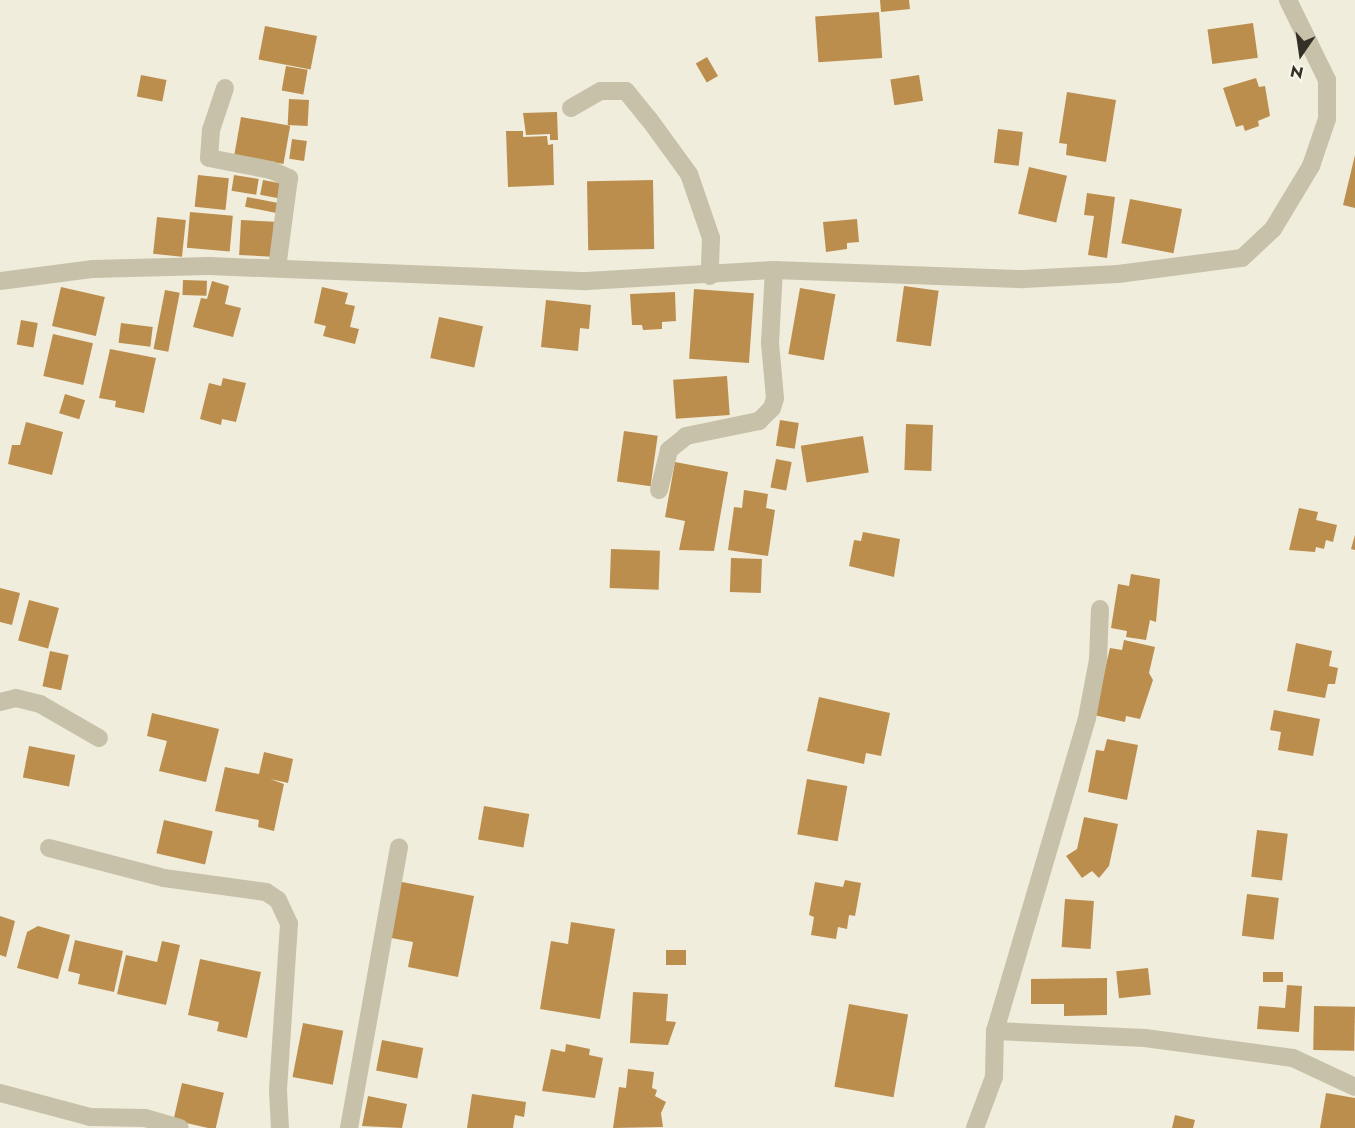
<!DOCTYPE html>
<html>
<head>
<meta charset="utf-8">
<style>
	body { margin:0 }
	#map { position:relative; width:1355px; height:1128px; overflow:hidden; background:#f0eddc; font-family:Jost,sans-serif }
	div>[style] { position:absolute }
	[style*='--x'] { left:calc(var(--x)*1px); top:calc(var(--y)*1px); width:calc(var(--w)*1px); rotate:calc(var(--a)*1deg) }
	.building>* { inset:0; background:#bc8e4e; transform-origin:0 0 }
	.minor>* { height:18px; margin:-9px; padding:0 9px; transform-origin:9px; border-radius:9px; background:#c7c1a9 }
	span { translate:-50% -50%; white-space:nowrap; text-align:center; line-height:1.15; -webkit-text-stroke:4.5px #f8f6e8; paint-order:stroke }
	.north { position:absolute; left:1271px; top:24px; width:60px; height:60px; -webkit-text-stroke:4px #f8f6e8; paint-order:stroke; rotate:193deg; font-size:16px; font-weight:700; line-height:24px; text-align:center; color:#343028 }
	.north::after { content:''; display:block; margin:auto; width:21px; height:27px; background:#343028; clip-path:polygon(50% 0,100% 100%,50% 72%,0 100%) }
</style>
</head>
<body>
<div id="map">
	<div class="building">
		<i style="clip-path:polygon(880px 0,909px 0,910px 9px,881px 12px)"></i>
		<i style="left:879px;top:12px;width:46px;height:64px;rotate:86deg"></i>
		<i style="left:1253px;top:23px;width:35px;height:46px;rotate:82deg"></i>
		<i style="left:265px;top:26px;width:53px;height:34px;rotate:11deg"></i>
		<i style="left:707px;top:57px;width:22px;height:13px;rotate:60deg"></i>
		<i style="left:286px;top:66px;width:22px;height:25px;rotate:10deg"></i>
		<i style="left:141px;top:75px;width:26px;height:22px;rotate:11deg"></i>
		<i style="left:919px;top:75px;width:26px;height:29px;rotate:81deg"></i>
		<i style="clip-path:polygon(1256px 78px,1259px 87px,1265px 86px,1270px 116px,1258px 121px,1259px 126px,1245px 131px,1243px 125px,1236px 127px,1223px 88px)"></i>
		<i style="clip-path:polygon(1067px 92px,1116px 100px,1106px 162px,1066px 155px,1067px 144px,1059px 143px)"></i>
		<i style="left:289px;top:99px;width:20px;height:26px;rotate:3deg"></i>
		<i style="clip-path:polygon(557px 112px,558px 140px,550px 140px,550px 134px,526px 135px,523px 113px)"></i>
		<i style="left:241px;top:117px;width:50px;height:39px;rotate:10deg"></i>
		<i style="left:998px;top:129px;width:25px;height:34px;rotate:7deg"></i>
		<i style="clip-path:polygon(506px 131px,523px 131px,523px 137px,547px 136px,548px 145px,553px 144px,554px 185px,508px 187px)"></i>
		<i style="left:292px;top:139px;width:15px;height:20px;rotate:8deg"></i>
		<i style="clip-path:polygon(1355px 155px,1355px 208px,1343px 205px)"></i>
		<i style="left:1029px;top:167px;width:39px;height:48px;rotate:13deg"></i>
		<i style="left:198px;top:175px;width:31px;height:32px;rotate:6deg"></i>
		<i style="left:234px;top:175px;width:25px;height:16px;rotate:9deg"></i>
		<i style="left:263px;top:180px;width:20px;height:15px;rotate:11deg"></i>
		<i style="left:653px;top:180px;width:69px;height:66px;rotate:89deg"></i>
		<i style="clip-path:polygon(1087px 193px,1115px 197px,1107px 258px,1088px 255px,1094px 216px,1084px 215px)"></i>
		<i style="left:247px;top:197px;width:37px;height:10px;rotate:11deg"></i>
		<i style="left:1130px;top:199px;width:53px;height:45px;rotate:11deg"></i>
		<i style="left:190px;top:212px;width:43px;height:36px;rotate:5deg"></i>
		<i style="left:157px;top:217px;width:29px;height:37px;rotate:6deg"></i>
		<i style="clip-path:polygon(857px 219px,859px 242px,847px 243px,847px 249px,826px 252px,823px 222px)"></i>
		<i style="left:241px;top:220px;width:33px;height:35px;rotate:3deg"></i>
		<i style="left:183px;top:280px;width:24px;height:15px;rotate:2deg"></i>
		<i style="clip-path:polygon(212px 281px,229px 286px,225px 304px,241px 308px,233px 337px,193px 327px,201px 298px,207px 299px)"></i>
		<i style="left:904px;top:286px;width:35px;height:56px;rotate:8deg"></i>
		<i style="left:61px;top:287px;width:45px;height:40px;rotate:13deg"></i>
		<i style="clip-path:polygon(322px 287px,348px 293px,345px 304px,355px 306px,350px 327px,359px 329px,355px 344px,323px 336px,326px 326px,314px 323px)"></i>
		<i style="left:800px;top:288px;width:36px;height:67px;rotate:10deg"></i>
		<i style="left:694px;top:289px;width:60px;height:70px;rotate:4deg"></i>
		<i style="left:165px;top:290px;width:15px;height:60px;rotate:11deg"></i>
		<i style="clip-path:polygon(675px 292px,676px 321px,662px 322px,662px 329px,643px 330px,642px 325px,632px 325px,630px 294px)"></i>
		<i style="clip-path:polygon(546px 300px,591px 305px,589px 329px,580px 328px,578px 351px,541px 347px)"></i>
		<i style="left:439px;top:317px;width:45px;height:42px;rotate:12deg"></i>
		<i style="left:21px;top:320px;width:17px;height:25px;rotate:10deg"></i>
		<i style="left:121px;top:323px;width:32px;height:20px;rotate:7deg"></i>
		<i style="left:53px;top:334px;width:41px;height:43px;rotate:13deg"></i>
		<i style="clip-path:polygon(110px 349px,156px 358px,144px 413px,115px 407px,116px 401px,99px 398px)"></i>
		<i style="left:727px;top:376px;width:39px;height:54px;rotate:86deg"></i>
		<i style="clip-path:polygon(223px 378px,246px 383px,236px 422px,222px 419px,221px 425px,200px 419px,209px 383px,221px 386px)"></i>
		<i style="left:65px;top:394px;width:21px;height:20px;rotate:17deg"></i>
		<i style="left:780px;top:420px;width:19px;height:26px;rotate:9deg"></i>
		<i style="clip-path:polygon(26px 422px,63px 432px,52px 475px,8px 464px,12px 445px,20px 445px)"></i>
		<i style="left:906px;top:424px;width:27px;height:46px;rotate:2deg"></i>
		<i style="left:624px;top:431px;width:34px;height:51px;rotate:8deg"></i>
		<i style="left:863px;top:436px;width:37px;height:63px;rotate:81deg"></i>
		<i style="left:776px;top:459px;width:16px;height:29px;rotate:11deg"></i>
		<i style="clip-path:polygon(675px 462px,728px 472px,714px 551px,679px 550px,685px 521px,665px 517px)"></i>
		<i style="clip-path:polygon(744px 490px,768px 494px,766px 508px,775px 510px,768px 556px,728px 550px,734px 507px,742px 508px)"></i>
		<i style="clip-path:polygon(1299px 508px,1318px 512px,1316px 520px,1337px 525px,1333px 542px,1326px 540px,1324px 549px,1316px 547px,1315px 552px,1289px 550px)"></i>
		<i style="clip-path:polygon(863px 532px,900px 539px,894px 577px,849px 566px,854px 540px,861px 541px)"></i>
		<i style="clip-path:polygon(1355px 535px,1355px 550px,1351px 549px)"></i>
		<i style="left:611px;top:549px;width:49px;height:39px;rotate:2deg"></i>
		<i style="left:731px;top:558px;width:31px;height:34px;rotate:2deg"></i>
		<i style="clip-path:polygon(1131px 574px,1160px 579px,1156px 622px,1150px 620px,1146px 640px,1126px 637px,1127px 631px,1111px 628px,1118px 584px,1129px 586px)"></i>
		<i style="clip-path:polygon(0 588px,20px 593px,12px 625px,0 622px)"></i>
		<i style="left:29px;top:600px;width:31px;height:42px;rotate:15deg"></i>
		<i style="clip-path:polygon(1124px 640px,1155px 647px,1149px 673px,1153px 680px,1140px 719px,1126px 716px,1125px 722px,1094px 715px,1110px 648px,1122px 650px)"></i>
		<i style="clip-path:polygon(1296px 643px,1332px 651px,1329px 666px,1338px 668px,1335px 684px,1328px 684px,1325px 698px,1287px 691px)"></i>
		<i style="left:50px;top:651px;width:19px;height:36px;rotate:12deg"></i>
		<i style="clip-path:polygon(819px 697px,890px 713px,881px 756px,866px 753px,864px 764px,807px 751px)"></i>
		<i style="clip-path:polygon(1274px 710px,1320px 719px,1313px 756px,1278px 750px,1281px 732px,1270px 730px)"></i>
		<i style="clip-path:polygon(152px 713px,219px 729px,206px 782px,159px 771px,167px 741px,147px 736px)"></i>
		<i style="clip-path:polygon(1107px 739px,1138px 745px,1127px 800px,1088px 792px,1096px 750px,1104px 751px)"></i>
		<i style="left:29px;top:746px;width:47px;height:32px;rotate:11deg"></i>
		<i style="clip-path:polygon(264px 752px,293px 759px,288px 783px,270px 779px,284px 784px,274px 831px,258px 827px,259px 820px,215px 811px,225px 767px,259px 774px)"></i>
		<i style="left:807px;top:779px;width:41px;height:56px;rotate:10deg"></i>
		<i style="left:484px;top:806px;width:46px;height:34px;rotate:10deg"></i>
		<i style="clip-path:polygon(1084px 817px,1118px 824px,1109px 866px,1099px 878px,1092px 871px,1082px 878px,1066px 856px,1077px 849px)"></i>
		<i style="left:164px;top:820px;width:50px;height:34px;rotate:13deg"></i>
		<i style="left:1257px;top:830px;width:31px;height:47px;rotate:7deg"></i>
		<i style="clip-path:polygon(845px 880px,861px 883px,855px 916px,849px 915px,847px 929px,838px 927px,836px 939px,811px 935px,814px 917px,809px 915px,815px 882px,843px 887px)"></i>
		<i style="clip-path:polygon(397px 881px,474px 896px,458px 977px,408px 967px,413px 942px,386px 937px)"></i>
		<i style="left:1247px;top:894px;width:32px;height:42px;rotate:7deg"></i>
		<i style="left:1065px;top:899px;width:29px;height:48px;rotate:4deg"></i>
		<i style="clip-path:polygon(0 916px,15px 921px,6px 957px,0 955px)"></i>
		<i style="clip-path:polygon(571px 922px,615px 929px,600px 1019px,540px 1009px,551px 941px,568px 944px)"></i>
		<i style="clip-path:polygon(38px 926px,70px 935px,58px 979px,17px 968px,27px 932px)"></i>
		<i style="clip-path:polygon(75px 940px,123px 951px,114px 992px,78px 984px,80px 974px,68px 971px)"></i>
		<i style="clip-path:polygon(162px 941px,180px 945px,166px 1005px,117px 994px,126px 955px,157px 962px)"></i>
		<i style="left:686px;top:950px;width:15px;height:20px;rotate:90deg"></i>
		<i style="clip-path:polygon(200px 959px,261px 972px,247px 1038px,217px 1031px,219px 1022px,188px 1015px)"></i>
		<i style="left:1148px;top:968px;width:27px;height:32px;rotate:84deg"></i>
		<i style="left:1263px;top:972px;width:20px;height:10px"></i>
		<i style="clip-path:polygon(1107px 978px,1107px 1015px,1064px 1016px,1064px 1004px,1031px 1004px,1031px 979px)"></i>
		<i style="clip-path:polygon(1287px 985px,1302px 986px,1299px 1032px,1257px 1029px,1259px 1006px,1285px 1008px)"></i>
		<i style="clip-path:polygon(633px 992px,668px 994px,666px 1021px,676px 1022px,668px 1045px,630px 1043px)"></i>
		<i style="left:849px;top:1004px;width:60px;height:84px;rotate:10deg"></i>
		<i style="left:1314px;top:1006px;width:41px;height:44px;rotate:1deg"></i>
		<i style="left:303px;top:1023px;width:41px;height:55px;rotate:11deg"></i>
		<i style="left:382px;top:1040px;width:42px;height:31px;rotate:11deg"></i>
		<i style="clip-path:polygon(566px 1044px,590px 1049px,589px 1055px,603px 1058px,595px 1098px,542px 1091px,551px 1049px,565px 1052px)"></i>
		<i style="clip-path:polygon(628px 1069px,654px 1072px,652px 1088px,657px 1090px,655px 1096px,666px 1102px,661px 1113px,663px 1127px,613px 1128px,619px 1087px,626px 1088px)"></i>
		<i style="left:182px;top:1083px;width:43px;height:38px;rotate:13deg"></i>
		<i style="clip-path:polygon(1326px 1093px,1355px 1098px,1355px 1128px,1320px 1128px)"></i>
		<i style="clip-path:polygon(472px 1094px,526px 1102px,524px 1117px,515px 1115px,513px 1128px,467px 1128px)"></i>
		<i style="clip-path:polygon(368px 1096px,407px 1104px,402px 1128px,362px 1126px)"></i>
		<i style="clip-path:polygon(1175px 1115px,1195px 1120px,1193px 1128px,1172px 1128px)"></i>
	</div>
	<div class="minor">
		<i style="--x:225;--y:88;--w:44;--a:108.4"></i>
		<i style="--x:211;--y:130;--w:28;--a:94"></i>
		<i style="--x:209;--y:158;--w:63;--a:11"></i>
		<i style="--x:271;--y:170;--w:20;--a:24"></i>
		<i style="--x:289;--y:178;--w:91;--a:97.6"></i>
		<i style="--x:571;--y:108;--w:34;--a:-30"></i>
		<i style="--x:601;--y:91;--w:25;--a:0"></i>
		<i style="--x:626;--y:91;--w:36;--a:51"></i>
		<i style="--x:649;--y:119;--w:68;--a:54"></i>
		<i style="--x:689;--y:174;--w:68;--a:71"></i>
		<i style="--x:711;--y:238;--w:38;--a:92"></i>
		<i style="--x:0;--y:281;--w:94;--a:-7.4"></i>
		<i style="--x:93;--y:269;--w:116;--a:-1.5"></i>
		<i style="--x:209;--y:266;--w:378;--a:2.3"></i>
		<i style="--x:587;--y:281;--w:187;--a:-3.4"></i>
		<i style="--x:774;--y:270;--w:250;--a:2.1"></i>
		<i style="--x:1024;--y:279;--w:94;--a:-3"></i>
		<i style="--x:1118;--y:274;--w:125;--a:-7.4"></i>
		<i style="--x:1242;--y:258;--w:42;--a:-43.1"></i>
		<i style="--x:1273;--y:229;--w:74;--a:-58.9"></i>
		<i style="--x:1311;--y:166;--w:50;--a:-71.2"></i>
		<i style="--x:1327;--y:119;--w:39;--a:-90"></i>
		<i style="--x:1327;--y:80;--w:89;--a:-116"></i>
		<i style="--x:659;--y:490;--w:41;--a:-76"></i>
		<i style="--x:669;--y:450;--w:22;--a:-39"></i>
		<i style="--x:686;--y:436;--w:75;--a:-11.6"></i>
		<i style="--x:759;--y:421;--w:18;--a:-45"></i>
		<i style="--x:772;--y:408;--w:10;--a:-73"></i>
		<i style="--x:775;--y:398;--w:55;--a:-95.2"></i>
		<i style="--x:770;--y:343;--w:73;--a:-86.9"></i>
		<i style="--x:0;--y:702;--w:16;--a:-14"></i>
		<i style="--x:16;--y:698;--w:25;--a:14"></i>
		<i style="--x:40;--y:704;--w:68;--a:30"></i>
		<i style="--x:49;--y:848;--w:119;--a:14.6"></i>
		<i style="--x:164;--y:878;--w:103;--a:7.8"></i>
		<i style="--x:266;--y:892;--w:14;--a:34"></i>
		<i style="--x:278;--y:900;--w:26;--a:65"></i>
		<i style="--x:289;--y:924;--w:167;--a:93.8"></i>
		<i style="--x:278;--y:1091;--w:37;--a:87"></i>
		<i style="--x:995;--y:1031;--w:326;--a:-73.6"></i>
		<i style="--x:1087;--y:718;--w:59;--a:-79.3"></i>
		<i style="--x:1098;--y:660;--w:51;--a:-87.8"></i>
		<i style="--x:0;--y:1093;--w:93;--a:14.9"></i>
		<i style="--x:90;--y:1117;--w:55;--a:1"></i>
		<i style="--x:145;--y:1118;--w:36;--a:16"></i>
		<i style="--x:349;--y:1128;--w:285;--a:-79.9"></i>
		<i style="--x:975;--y:1128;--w:54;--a:-69.6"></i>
		<i style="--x:994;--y:1077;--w:46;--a:-88.8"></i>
		<i style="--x:995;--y:1031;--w:150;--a:2.7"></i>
		<i style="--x:1145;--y:1038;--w:149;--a:7.7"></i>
		<i style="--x:1293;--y:1058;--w:68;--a:25.1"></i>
	</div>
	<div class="north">N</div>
</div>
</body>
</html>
